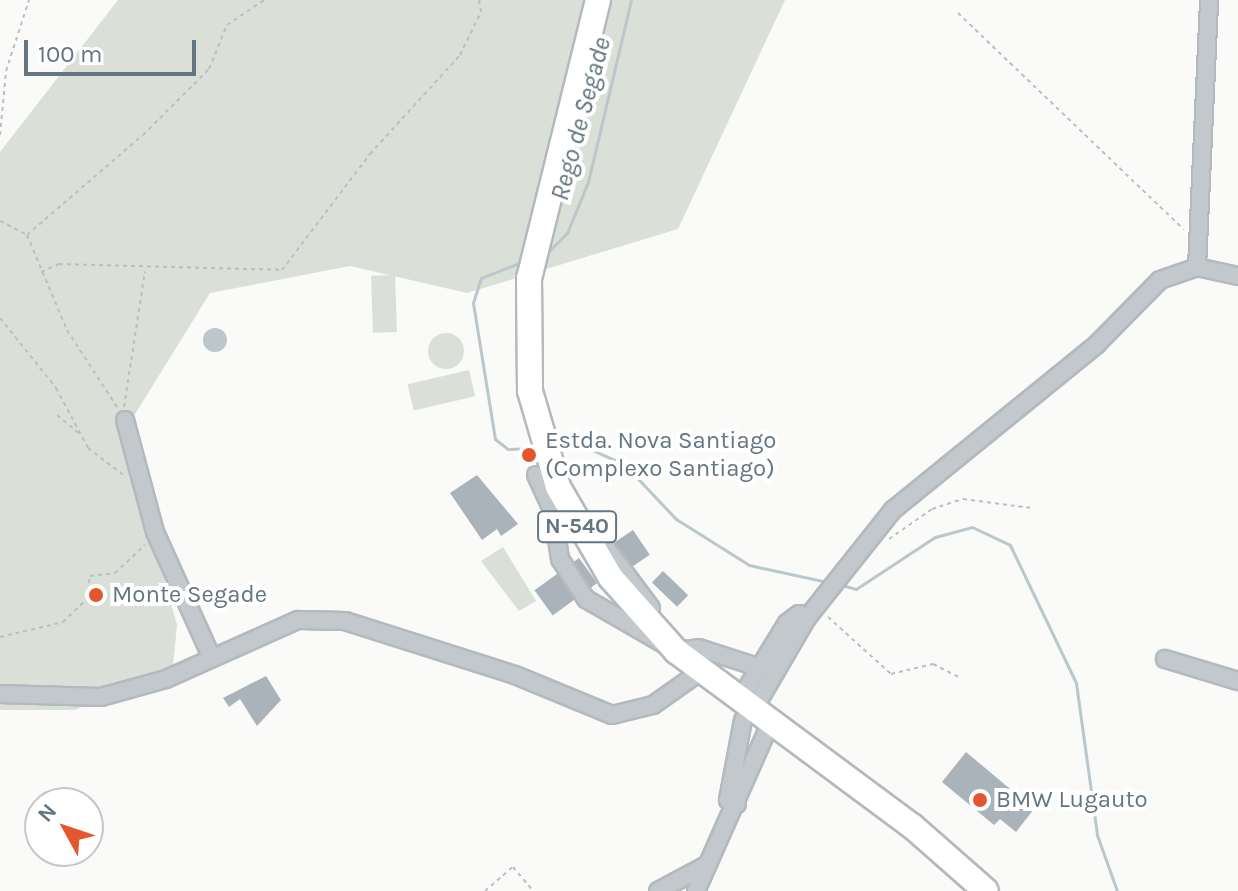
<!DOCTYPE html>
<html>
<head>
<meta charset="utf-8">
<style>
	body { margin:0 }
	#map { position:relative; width:1238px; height:891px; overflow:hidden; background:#fafaf8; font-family:Karla,sans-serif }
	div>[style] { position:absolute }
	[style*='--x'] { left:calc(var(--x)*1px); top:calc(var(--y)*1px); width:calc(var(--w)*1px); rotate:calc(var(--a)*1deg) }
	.green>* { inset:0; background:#dadfd7; transform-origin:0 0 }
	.round { border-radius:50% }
	.water>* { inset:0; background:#bbc7cb }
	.stream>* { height:3px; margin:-1.5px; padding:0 1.5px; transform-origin:1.5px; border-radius:1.5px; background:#bbc7cb }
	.building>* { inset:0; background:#aab3b9; transform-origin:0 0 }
	.path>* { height:2px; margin-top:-1px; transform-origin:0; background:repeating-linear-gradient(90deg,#bbbfc2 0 4px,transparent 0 8px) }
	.roads { filter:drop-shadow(2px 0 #b4b9bd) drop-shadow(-2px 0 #b4b9bd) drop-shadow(0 2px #b4b9bd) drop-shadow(0 -2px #b4b9bd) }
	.minor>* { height:16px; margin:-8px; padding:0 8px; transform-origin:8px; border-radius:8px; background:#c3c8cc }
	.highway>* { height:24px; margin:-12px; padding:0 12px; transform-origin:12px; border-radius:12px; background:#fff }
	.dots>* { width:22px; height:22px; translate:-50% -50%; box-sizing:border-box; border:4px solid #fff; border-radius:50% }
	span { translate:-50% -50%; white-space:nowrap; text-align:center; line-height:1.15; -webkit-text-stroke:8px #fff; paint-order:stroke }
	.shield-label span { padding:2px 6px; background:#fff; border:2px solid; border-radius:6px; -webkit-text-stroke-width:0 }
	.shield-label { font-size:22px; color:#657683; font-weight:700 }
	.poi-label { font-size:24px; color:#657683 }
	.left { translate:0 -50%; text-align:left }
	.water-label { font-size:26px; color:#60757c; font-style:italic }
	.north { position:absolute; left:24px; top:787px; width:80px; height:80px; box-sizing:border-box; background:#fff; border:2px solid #c1c8cd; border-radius:50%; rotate:310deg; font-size:22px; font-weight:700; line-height:32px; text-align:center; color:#657683 }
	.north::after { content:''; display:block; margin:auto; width:28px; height:36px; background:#e4572e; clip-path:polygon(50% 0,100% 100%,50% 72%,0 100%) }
	.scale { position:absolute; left:24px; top:40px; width:172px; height:36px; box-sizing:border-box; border:4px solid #657683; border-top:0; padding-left:10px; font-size:24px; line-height:28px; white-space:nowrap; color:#657683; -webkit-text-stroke:6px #fff; paint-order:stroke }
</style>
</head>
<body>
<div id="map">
	<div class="green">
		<i style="clip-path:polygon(118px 0,785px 0,678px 229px,467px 293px,350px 266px,210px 293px,124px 432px,177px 625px,173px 667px,75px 710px,0 710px,0 152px)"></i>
		<i style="left:395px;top:275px;width:57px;height:24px;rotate:88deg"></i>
		<i class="round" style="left:428px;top:333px;width:36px;height:36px"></i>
		<i style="left:469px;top:370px;width:27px;height:63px;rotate:77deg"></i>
		<i style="clip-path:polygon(503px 547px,536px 601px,519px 611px,481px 561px)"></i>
	</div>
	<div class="water">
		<i class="round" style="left:203px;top:328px;width:24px;height:24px"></i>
	</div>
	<div class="stream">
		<i style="--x:546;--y:254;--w:30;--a:-45"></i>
		<i style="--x:567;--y:233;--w:55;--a:-67.6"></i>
		<i style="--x:588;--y:182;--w:187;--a:-76.7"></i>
		<i style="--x:524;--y:261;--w:46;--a:158.4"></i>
		<i style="--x:481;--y:278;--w:26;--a:108"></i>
		<i style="--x:473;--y:303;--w:138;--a:80.8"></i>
		<i style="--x:495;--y:439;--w:16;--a:38"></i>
		<i style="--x:508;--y:449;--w:29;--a:-2"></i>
		<i style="--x:557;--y:447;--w:26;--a:-2"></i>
		<i style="--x:583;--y:446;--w:45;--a:23.7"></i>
		<i style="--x:624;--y:464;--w:76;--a:46.6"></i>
		<i style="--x:676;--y:519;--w:86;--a:32.2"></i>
		<i style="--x:749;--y:565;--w:80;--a:12.3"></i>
		<i style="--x:842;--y:585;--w:15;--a:16"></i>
		<i style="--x:856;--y:589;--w:95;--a:-33.4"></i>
		<i style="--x:935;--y:537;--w:38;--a:-15"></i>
		<i style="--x:972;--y:527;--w:42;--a:25.3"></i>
		<i style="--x:1010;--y:545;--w:153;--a:64.4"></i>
		<i style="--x:1076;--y:683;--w:153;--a:82.1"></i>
		<i style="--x:1097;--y:835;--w:59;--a:70.3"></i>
	</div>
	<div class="building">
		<i style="clip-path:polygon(477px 475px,518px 524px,501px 536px,497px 529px,482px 540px,450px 493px)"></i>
		<i style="left:633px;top:530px;width:30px;height:27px;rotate:56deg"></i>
		<i style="left:579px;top:558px;width:31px;height:55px;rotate:54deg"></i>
		<i style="left:663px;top:571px;width:35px;height:16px;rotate:44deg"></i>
		<i style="clip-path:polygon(266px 676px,281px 700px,257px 726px,240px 699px,229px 707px,223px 698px)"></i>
		<i style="clip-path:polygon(966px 752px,1034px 809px,1016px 832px,1000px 819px,994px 825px,942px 782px)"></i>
	</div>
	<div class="path">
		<i style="--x:958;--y:13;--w:313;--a:43.8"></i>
		<i style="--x:0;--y:135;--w:64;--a:-84.6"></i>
		<i style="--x:6;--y:71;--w:75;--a:-72.1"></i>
		<i style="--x:0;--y:221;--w:30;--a:27"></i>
		<i style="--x:27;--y:235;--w:103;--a:67.2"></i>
		<i style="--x:67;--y:330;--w:92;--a:57"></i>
		<i style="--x:27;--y:235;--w:153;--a:-40.8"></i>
		<i style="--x:143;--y:135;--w:93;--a:-45"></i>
		<i style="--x:209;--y:69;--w:48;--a:-67.8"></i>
		<i style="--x:227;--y:25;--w:45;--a:-34"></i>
		<i style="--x:41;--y:272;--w:20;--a:-24"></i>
		<i style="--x:59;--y:264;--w:223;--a:1.5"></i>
		<i style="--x:282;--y:270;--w:146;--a:-52.8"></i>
		<i style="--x:370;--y:154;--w:134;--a:-47.7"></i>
		<i style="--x:460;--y:55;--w:48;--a:-64"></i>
		<i style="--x:481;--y:12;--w:12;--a:-99"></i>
		<i style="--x:0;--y:318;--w:90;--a:51.3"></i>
		<i style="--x:56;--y:388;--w:68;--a:61.9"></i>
		<i style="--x:88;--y:448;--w:48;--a:37.3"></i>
		<i style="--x:124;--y:407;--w:137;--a:-81.2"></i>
		<i style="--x:57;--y:415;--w:30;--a:40"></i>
		<i style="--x:889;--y:539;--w:52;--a:-34.9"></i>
		<i style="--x:932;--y:509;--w:33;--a:-18"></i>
		<i style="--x:963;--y:499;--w:70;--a:7.4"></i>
		<i style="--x:828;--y:617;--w:85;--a:42.1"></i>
		<i style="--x:891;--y:674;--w:43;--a:-13.4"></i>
		<i style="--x:933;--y:664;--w:28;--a:27"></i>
		<i style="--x:0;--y:637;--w:65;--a:-13.4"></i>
		<i style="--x:63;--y:622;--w:33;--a:-44"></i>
		<i style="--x:87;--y:599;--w:23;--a:-83"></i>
		<i style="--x:90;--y:576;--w:25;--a:-7"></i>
		<i style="--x:115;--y:573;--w:41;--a:-43"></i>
		<i style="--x:485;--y:891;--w:37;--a:-41"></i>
		<i style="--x:513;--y:867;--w:31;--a:50"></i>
	</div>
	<div class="roads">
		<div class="minor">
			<i style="--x:1197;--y:267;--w:267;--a:-87.4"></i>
			<i style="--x:125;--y:420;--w:116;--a:75"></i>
			<i style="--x:155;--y:532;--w:136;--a:65.7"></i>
			<i style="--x:536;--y:475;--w:41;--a:65.3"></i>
			<i style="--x:553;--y:512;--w:48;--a:81.5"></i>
			<i style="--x:560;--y:559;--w:48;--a:57"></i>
			<i style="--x:586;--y:599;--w:104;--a:30"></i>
			<i style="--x:676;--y:651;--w:23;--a:-7"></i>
			<i style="--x:699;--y:648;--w:61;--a:18.1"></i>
			<i style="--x:598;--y:537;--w:89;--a:53.3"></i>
			<i style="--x:1165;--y:659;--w:76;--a:16.8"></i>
			<i style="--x:747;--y:688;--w:76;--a:-58.4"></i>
			<i style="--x:787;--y:623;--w:15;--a:-37"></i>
			<i style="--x:799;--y:614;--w:9;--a:27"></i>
			<i style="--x:0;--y:694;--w:101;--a:1.7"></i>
			<i style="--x:101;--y:697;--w:67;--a:-15.5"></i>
			<i style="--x:166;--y:679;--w:145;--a:-24.1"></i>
			<i style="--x:298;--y:620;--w:47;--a:1.2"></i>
			<i style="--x:345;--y:621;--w:178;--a:17.6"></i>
			<i style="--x:515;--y:675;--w:105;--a:22.4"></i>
			<i style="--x:612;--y:715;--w:42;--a:-13.7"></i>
			<i style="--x:653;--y:705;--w:59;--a:-35.3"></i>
			<i style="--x:754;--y:709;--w:105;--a:-59.8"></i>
			<i style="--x:807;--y:618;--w:138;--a:-51.5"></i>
			<i style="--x:893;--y:510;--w:262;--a:-39.1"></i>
			<i style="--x:1096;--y:345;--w:91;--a:-45.4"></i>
			<i style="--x:1160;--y:280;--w:39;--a:-19"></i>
			<i style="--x:1197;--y:267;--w:42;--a:12.4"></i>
			<i style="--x:737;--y:804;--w:10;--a:-156"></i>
			<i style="--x:728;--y:800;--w:81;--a:-79.4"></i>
			<i style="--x:658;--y:891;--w:53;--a:-28"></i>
			<i style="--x:696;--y:891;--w:185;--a:-66.1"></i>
		</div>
		<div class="highway">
			<i style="--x:598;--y:0;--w:286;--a:103.9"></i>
			<i style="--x:529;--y:278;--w:113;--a:89.5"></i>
			<i style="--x:530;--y:391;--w:100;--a:73.7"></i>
			<i style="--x:558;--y:487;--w:105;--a:59.8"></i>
			<i style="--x:611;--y:578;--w:98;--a:48.3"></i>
			<i style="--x:676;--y:651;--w:294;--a:36.6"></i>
			<i style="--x:912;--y:826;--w:98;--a:41.3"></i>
		</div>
	</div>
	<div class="dots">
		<i style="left:529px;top:455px;background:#e4572e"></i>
		<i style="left:96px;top:595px;background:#e4572e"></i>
		<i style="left:980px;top:800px;background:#e4572e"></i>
	</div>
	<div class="shield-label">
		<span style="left:577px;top:527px">N-540</span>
	</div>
	<div class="poi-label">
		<span class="left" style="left:545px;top:455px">Estda. Nova Santiago<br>(Complexo Santiago)</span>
		<span class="left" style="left:112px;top:595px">Monte Segade</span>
		<span class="left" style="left:996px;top:800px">BMW Lugauto</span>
	</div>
	<div class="water-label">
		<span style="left:581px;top:119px;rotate:-75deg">Rego de Segade</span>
	</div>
	<div class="north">N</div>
	<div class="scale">100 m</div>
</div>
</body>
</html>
